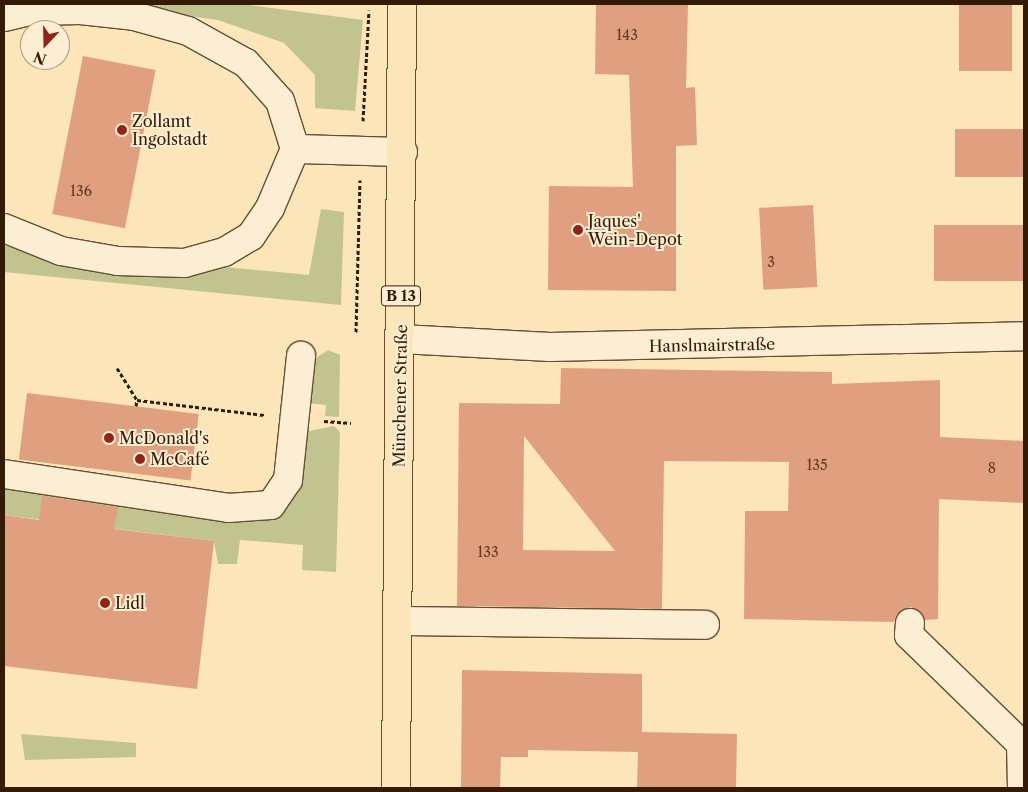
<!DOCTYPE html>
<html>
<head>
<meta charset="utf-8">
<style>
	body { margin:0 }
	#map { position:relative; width:1028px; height:792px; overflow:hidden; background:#fbe5b9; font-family:"Libre Caslon Text",serif }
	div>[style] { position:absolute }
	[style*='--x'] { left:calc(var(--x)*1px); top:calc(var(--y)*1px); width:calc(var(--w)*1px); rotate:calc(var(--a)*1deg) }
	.green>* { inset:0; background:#c1c48e }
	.building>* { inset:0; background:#e0a07f; transform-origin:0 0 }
	.path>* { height:3px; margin-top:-1.5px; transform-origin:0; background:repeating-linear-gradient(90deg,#341b07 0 4px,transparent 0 6.5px) }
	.roads { filter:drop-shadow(1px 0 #664e34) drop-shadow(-1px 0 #664e34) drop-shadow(0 1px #664e34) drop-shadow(0 -1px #664e34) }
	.minor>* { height:28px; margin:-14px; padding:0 14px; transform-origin:14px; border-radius:14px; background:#fceed2 }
	.major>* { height:28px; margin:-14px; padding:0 14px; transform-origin:14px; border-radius:14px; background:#fbe5b9 }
	.dots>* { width:14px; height:14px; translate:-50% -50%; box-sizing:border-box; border:2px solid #fceed2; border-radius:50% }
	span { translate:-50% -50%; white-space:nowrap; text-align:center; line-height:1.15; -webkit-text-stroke:4px #fceed2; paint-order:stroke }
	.number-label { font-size:14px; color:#5f3c25 }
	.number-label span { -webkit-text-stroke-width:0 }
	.shield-label span { padding:1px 4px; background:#fceed2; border:1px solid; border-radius:4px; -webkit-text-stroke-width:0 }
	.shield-label { font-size:15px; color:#341b07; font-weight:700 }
	.poi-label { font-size:16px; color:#341b07 }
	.left { translate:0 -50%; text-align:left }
	.street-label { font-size:16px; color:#341b07 }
	.frame { position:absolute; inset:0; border:5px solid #341b07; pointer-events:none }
	.north { position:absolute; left:20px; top:20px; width:50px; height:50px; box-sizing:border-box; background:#fceed2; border:1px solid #ac9a81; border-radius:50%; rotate:201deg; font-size:14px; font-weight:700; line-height:20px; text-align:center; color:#341b07 }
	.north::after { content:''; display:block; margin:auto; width:18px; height:22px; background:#8f2418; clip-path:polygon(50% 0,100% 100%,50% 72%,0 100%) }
</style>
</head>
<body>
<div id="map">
	<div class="green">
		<i style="clip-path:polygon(107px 4px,241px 4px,363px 20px,355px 111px,315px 108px,315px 75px,284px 43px,218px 20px)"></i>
		<i style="clip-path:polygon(321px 209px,344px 212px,341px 305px,4px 272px,4px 246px,309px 275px)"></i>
		<i style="clip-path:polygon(328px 350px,340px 355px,339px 417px,325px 416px,326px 405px,308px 403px,311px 370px,316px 358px)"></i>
		<i style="clip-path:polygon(334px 426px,340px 432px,336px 572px,302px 570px,303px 545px,240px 540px,237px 564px,218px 564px,214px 541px,4px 515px,4px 483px,145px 510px,254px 522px,271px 517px,304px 432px)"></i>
		<i style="clip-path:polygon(21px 734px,136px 743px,136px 757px,25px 760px)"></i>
	</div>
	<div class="building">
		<i style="clip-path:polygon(596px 4px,688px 4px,686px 88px,695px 87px,697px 145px,676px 146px,676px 291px,548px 290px,549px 186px,633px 187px,629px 75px,595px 74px)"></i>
		<i style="left:959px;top:4px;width:53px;height:67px"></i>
		<i style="left:83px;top:56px;width:74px;height:161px;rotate:11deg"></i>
		<i style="left:1024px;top:129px;width:48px;height:69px;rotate:90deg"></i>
		<i style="left:813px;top:205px;width:82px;height:54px;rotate:87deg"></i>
		<i style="left:1024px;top:225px;width:56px;height:90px;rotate:90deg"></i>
		<i style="clip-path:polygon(evenodd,561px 368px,832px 372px,832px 384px,940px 380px,940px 437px,1024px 441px,1024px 503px,939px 499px,938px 619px,925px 620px,911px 607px,897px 614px,894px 622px,744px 619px,745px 511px,788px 511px,789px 462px,664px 461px,662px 609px,457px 606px,459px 403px,560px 404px,561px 368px,524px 436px,615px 551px,523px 550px,524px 436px)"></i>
		<i style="left:27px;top:393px;width:173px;height:67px;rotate:7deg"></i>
		<i style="clip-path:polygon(42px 496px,118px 507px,114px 529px,214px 541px,197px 689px,4px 666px,4px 515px,39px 520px)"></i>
		<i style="clip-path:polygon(462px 670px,642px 674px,642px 732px,737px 734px,736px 788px,637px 788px,638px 752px,528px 750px,528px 757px,501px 757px,500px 788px,461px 788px)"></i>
	</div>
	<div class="path">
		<i style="--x:363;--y:121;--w:111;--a:-86.9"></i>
		<i style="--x:356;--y:332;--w:152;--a:-88.5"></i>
		<i style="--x:117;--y:368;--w:38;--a:58"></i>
		<i style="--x:136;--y:406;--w:6;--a:-81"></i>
		<i style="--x:137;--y:400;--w:128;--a:6.7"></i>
		<i style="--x:324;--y:421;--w:27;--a:4"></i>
	</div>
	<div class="roads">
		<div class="minor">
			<i style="--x:4;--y:17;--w:28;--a:-13"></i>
			<i style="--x:31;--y:11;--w:49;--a:-1.2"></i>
			<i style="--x:80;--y:10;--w:54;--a:6.3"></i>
			<i style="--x:134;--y:16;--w:56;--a:15.5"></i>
			<i style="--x:188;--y:31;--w:66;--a:28.9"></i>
			<i style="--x:246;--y:63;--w:51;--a:48.2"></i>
			<i style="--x:280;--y:101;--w:50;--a:72.6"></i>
			<i style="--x:295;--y:149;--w:64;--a:113"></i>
			<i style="--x:270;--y:208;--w:34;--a:124"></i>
			<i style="--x:251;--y:236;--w:31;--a:149"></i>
			<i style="--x:224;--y:252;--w:41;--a:164.6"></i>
			<i style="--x:184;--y:263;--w:66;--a:-178.3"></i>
			<i style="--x:118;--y:261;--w:58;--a:-170"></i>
			<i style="--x:61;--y:251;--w:61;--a:-158"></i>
			<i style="--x:295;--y:149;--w:108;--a:1.6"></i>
			<i style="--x:401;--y:339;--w:149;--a:3.1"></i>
			<i style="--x:550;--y:347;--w:474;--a:-1.3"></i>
			<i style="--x:4;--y:474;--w:227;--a:8.6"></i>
			<i style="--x:228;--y:508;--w:43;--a:-4"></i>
			<i style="--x:271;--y:505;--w:30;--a:-56"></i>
			<i style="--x:288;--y:480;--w:125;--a:-84"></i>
			<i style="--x:398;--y:621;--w:307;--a:0.7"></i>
			<i style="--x:910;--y:623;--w:12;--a:95"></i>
			<i style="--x:909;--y:635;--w:156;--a:44.2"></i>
			<i style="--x:1021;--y:744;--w:44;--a:88.7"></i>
		</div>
		<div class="major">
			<i style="--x:396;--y:788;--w:784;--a:-89.56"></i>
		</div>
	</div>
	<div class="dots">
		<i style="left:122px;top:130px;background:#8f2418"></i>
		<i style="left:578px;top:230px;background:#8f2418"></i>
		<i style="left:109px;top:438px;background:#8f2418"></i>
		<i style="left:140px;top:459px;background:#8f2418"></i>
		<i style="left:105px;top:603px;background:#8f2418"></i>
	</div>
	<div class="number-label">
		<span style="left:627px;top:35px">143</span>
		<span style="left:81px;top:191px">136</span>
		<span style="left:771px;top:262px">3</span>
		<span style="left:817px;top:465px">135</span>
		<span style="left:992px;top:468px">8</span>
		<span style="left:488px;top:552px">133</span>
	</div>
	<div class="shield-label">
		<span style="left:401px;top:296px">B 13</span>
	</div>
	<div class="poi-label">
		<span class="left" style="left:132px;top:130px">Zollamt<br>Ingolstadt</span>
		<span class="left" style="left:588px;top:230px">Jaques'<br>Wein-Depot</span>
		<span class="left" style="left:119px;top:438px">McDonald's</span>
		<span class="left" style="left:150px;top:459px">McCafé</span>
		<span class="left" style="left:115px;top:603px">Lidl</span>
	</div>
	<div class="street-label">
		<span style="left:712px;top:345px;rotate:-1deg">Hanslmairstraße</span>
		<span style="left:400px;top:396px;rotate:-89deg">Münchener Straße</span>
	</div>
	<div class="frame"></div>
	<div class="north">N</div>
</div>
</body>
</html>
